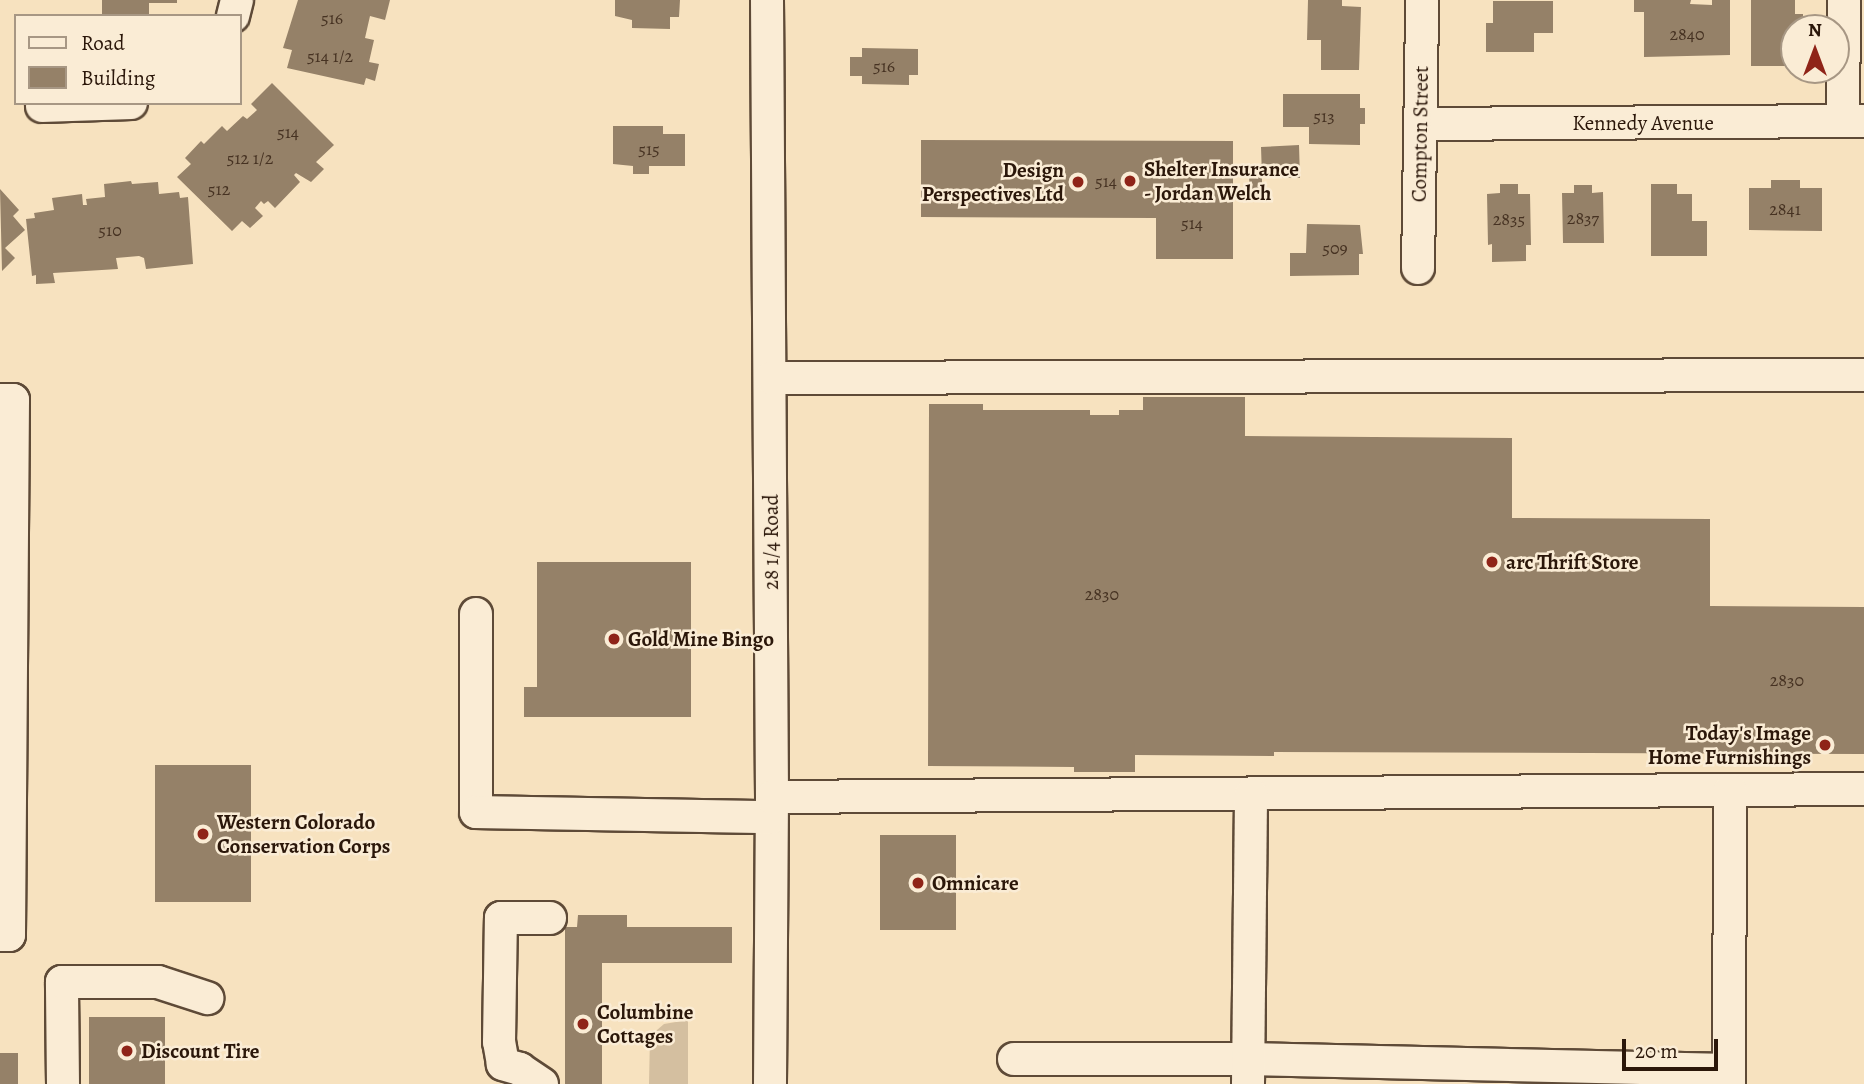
<!DOCTYPE html>
<html>
<head>
<meta charset="utf-8">
<style>
	body { margin:0 }
	#map { position:relative; width:1864px; height:1084px; overflow:hidden; background:#f7e2bf; font-family:Alegreya,serif }
	div>[style] { position:absolute }
	[style*='--x'] { left:calc(var(--x)*1px); top:calc(var(--y)*1px); width:calc(var(--w)*1px); rotate:calc(var(--a)*1deg) }
	.green>* { inset:0; background:#d4bfa0 }
	.building>* { inset:0; background:#958168; transform-origin:0 0 }
	.roads { filter:drop-shadow(2px 0 #5e4a37) drop-shadow(-2px 0 #5e4a37) drop-shadow(0 2px #5e4a37) drop-shadow(0 -2px #5e4a37) }
	.minor>* { height:32px; margin:-16px; padding:0 16px; transform-origin:16px; border-radius:16px; background:#faecd5 }
	.dots>* { width:19px; height:19px; translate:-50% -50%; box-sizing:border-box; border:4px solid #faecd5; border-radius:50% }
	span { translate:-50% -50%; white-space:nowrap; text-align:center; line-height:1.15; -webkit-text-stroke:5px #faecd5; paint-order:stroke }
	.number-label { font-size:18px; color:#463222 }
	.number-label span { -webkit-text-stroke-width:0 }
	.street-label { font-size:21px; color:#2b170a }
	.poi-label { font-size:21px; color:#2b170a; font-weight:700 }
	.left { translate:0 -50%; text-align:left }
	.right { translate:-100% -50%; text-align:right }
	.legend { position:absolute; left:14px; top:14px; width:228px; height:91px; box-sizing:border-box; background:#faecd5; border:2px solid #a79784; margin:0; padding:9px 12px; list-style:none; font-size:21px; color:#2b170a }
	.legend li { display:flex; align-items:center; gap:14px; height:35px }
	.legend b { width:35px; border:2px solid #a79784 }
	.north { position:absolute; left:1780px; top:14px; width:70px; height:70px; box-sizing:border-box; background:#faecd5; border:2px solid #a79784; border-radius:50%; rotate:0deg; font-size:19px; font-weight:700; line-height:28px; text-align:center; color:#2b170a }
	.north::after { content:''; display:block; margin:auto; width:24px; height:32px; background:#8f2418; clip-path:polygon(50% 0,100% 100%,50% 72%,0 100%) }
	.scale { position:absolute; left:1622px; top:1039px; width:96px; height:32px; box-sizing:border-box; border:4px solid #2b170a; border-top:0; padding-left:9px; font-size:21px; line-height:24px; white-space:nowrap; color:#2b170a; -webkit-text-stroke:5px #faecd5; paint-order:stroke }
</style>
</head>
<body>
<div id="map">
	<div class="green">
		<i style="clip-path:polygon(688px 1020px,688px 1084px,649px 1084px,650px 1036px,664px 1024px)"></i>
	</div>
	<div class="building">
		<i style="clip-path:polygon(102px 0,177px 0,177px 3px,149px 3px,149px 16px,102px 16px)"></i>
		<i style="clip-path:polygon(298px 0,390px 0,385px 20px,370px 16px,365px 38px,374px 40px,369px 62px,379px 64px,375px 81px,366px 78px,364px 85px,287px 68px,292px 50px,283px 48px)"></i>
		<i style="clip-path:polygon(615px 0,680px 0,679px 17px,670px 17px,670px 29px,632px 28px,632px 20px,615px 16px)"></i>
		<i style="clip-path:polygon(1308px 0,1342px 0,1342px 6px,1361px 7px,1359px 70px,1321px 70px,1321px 40px,1307px 40px)"></i>
		<i style="clip-path:polygon(1634px 0,1691px 0,1690px 4px,1712px 5px,1712px 0,1730px 0,1730px 55px,1644px 57px,1644px 12px,1634px 12px)"></i>
		<i style="clip-path:polygon(1751px 0,1795px 0,1795px 14px,1803px 14px,1803px 28px,1794px 28px,1794px 66px,1751px 66px)"></i>
		<i style="clip-path:polygon(1493px 1px,1553px 1px,1553px 33px,1534px 33px,1534px 52px,1486px 52px,1486px 23px,1493px 23px)"></i>
		<i style="clip-path:polygon(862px 48px,918px 49px,918px 75px,909px 75px,909px 85px,862px 84px,862px 76px,850px 76px,850px 57px,862px 57px)"></i>
		<i style="clip-path:polygon(272px 83px,334px 145px,316px 162px,324px 169px,311px 182px,296px 173px,294px 175px,300px 182px,275px 208px,268px 201px,264px 204px,261px 201px,255px 208px,263px 216px,250px 228px,242px 221px,232px 231px,177px 177px,191px 164px,185px 158px,201px 141px,204px 144px,222px 126px,227px 131px,243px 116px,247px 119px,257px 110px,251px 104px)"></i>
		<i style="clip-path:polygon(1283px 94px,1360px 94px,1360px 108px,1365px 108px,1365px 124px,1360px 124px,1360px 145px,1309px 144px,1309px 127px,1283px 127px)"></i>
		<i style="clip-path:polygon(613px 126px,663px 126px,663px 134px,685px 134px,685px 166px,649px 166px,649px 174px,633px 174px,633px 166px,613px 164px)"></i>
		<i style="clip-path:polygon(921px 140px,1233px 141px,1233px 259px,1156px 259px,1156px 218px,921px 217px)"></i>
		<i style="clip-path:polygon(1299px 145px,1300px 178px,1262px 177px,1262px 191px,1250px 191px,1249px 177px,1262px 177px,1261px 147px)"></i>
		<i style="clip-path:polygon(1771px 180px,1800px 180px,1800px 188px,1822px 188px,1822px 231px,1749px 230px,1749px 188px,1771px 188px)"></i>
		<i style="clip-path:polygon(131px 181px,132px 184px,158px 182px,159px 194px,179px 192px,180px 198px,188px 197px,193px 264px,146px 269px,144px 258px,139px 256px,116px 258px,118px 269px,53px 273px,55px 283px,36px 284px,36px 275px,32px 276px,26px 219px,35px 218px,34px 213px,54px 210px,52px 198px,82px 194px,83px 205px,87px 205px,86px 199px,105px 197px,104px 184px)"></i>
		<i style="clip-path:polygon(1500px 184px,1518px 184px,1518px 194px,1530px 194px,1531px 245px,1526px 245px,1526px 261px,1492px 262px,1492px 244px,1488px 245px,1487px 194px,1500px 193px)"></i>
		<i style="clip-path:polygon(1651px 184px,1677px 184px,1677px 194px,1692px 194px,1692px 221px,1707px 221px,1707px 256px,1651px 256px)"></i>
		<i style="clip-path:polygon(1574px 185px,1592px 185px,1592px 193px,1603px 192px,1604px 243px,1563px 243px,1562px 193px,1574px 193px)"></i>
		<i style="clip-path:polygon(0 189px,19px 210px,13px 216px,25px 230px,5px 248px,15px 258px,2px 271px)"></i>
		<i style="clip-path:polygon(1307px 224px,1360px 225px,1363px 254px,1359px 254px,1359px 275px,1290px 276px,1290px 253px,1306px 253px)"></i>
		<i style="clip-path:polygon(1143px 397px,1245px 397px,1245px 436px,1512px 438px,1512px 518px,1710px 519px,1710px 606px,1864px 607px,1864px 754px,1274px 752px,1274px 756px,1135px 755px,1135px 772px,1074px 772px,1074px 767px,928px 766px,929px 404px,983px 404px,983px 410px,1090px 410px,1090px 415px,1119px 415px,1119px 410px,1143px 410px)"></i>
		<i style="clip-path:polygon(537px 562px,691px 562px,691px 717px,524px 717px,524px 687px,537px 687px)"></i>
		<i style="left:155px;top:765px;width:96px;height:137px"></i>
		<i style="left:880px;top:835px;width:76px;height:95px"></i>
		<i style="clip-path:polygon(578px 915px,627px 915px,627px 927px,732px 927px,732px 963px,602px 963px,602px 1084px,565px 1084px,565px 927px,577px 927px)"></i>
		<i style="left:89px;top:1017px;width:76px;height:67px"></i>
		<i style="left:0;top:1053px;width:18px;height:31px"></i>
	</div>
	<div class="roads">
		<div class="minor">
			<i style="--x:767;--y:0;--w:797;--a:89.64"></i>
			<i style="--x:772;--y:797;--w:287;--a:90.4"></i>
			<i style="--x:233;--y:16;--w:16;--a:-76"></i>
			<i style="--x:42;--y:106;--w:89;--a:-1.9"></i>
			<i style="--x:1843;--y:121;--w:121;--a:-89.5"></i>
			<i style="--x:1421;--y:124;--w:443;--a:-0.4"></i>
			<i style="--x:1418;--y:268;--w:268;--a:-89.1"></i>
			<i style="--x:771;--y:378;--w:1093;--a:-0.16"></i>
			<i style="--x:0;--y:400;--w:13;--a:0"></i>
			<i style="--x:13;--y:400;--w:535;--a:90.43"></i>
			<i style="--x:9;--y:935;--w:9;--a:180"></i>
			<i style="--x:476;--y:614;--w:198;--a:90"></i>
			<i style="--x:476;--y:812;--w:295;--a:1"></i>
			<i style="--x:772;--y:797;--w:1092;--a:-0.42"></i>
			<i style="--x:1014;--y:1059;--w:234;--a:0"></i>
			<i style="--x:1248;--y:1059;--w:481;--a:1.3"></i>
			<i style="--x:63;--y:1084;--w:102;--a:-90.6"></i>
			<i style="--x:62;--y:982;--w:96;--a:0"></i>
			<i style="--x:158;--y:982;--w:52;--a:18.1"></i>
			<i style="--x:542;--y:1084;--w:27;--a:-146"></i>
			<i style="--x:520;--y:1069;--w:18;--a:-164"></i>
			<i style="--x:503;--y:1064;--w:22;--a:-100"></i>
			<i style="--x:499;--y:1042;--w:124;--a:-89.1"></i>
			<i style="--x:501;--y:918;--w:49;--a:0"></i>
			<i style="--x:1248;--y:1084;--w:290;--a:-89.4"></i>
			<i style="--x:1729;--y:1084;--w:294;--a:-89.8"></i>
		</div>
	</div>
	<div class="dots">
		<i style="left:1130px;top:181px;background:#8f2418"></i>
		<i style="left:1078px;top:182px;background:#8f2418"></i>
		<i style="left:1492px;top:562px;background:#8f2418"></i>
		<i style="left:614px;top:639px;background:#8f2418"></i>
		<i style="left:1825px;top:745px;background:#8f2418"></i>
		<i style="left:203px;top:834px;background:#8f2418"></i>
		<i style="left:918px;top:883px;background:#8f2418"></i>
		<i style="left:583px;top:1024px;background:#8f2418"></i>
		<i style="left:127px;top:1051px;background:#8f2418"></i>
	</div>
	<div class="number-label">
		<span style="left:332px;top:18px">516</span>
		<span style="left:1687px;top:34px">2840</span>
		<span style="left:330px;top:56px">514 1/2</span>
		<span style="left:884px;top:66px">516</span>
		<span style="left:1324px;top:116px">513</span>
		<span style="left:288px;top:132px">514</span>
		<span style="left:649px;top:149px">515</span>
		<span style="left:250px;top:158px">512 1/2</span>
		<span style="left:1106px;top:181px">514</span>
		<span style="left:219px;top:189px">512</span>
		<span style="left:1785px;top:209px">2841</span>
		<span style="left:1583px;top:218px">2837</span>
		<span style="left:1509px;top:219px">2835</span>
		<span style="left:1192px;top:223px">514</span>
		<span style="left:110px;top:230px">510</span>
		<span style="left:1335px;top:248px">509</span>
		<span style="left:1102px;top:594px">2830</span>
		<span style="left:1787px;top:680px">2830</span>
	</div>
	<div class="street-label">
		<span style="left:1643px;top:123px">Kennedy Avenue</span>
		<span style="left:1420px;top:134px;rotate:-89deg">Compton Street</span>
		<span style="left:771px;top:542px;rotate:-90deg">28 1/4 Road</span>
	</div>
	<div class="poi-label">
		<span class="left" style="left:1144px;top:181px">Shelter Insurance<br>- Jordan Welch</span>
		<span class="right" style="left:1064px;top:182px">Design<br>Perspectives Ltd</span>
		<span class="left" style="left:1506px;top:562px">arc Thrift Store</span>
		<span class="left" style="left:628px;top:639px">Gold Mine Bingo</span>
		<span class="right" style="left:1811px;top:745px">Today's Image<br>Home Furnishings</span>
		<span class="left" style="left:217px;top:834px">Western Colorado<br>Conservation Corps</span>
		<span class="left" style="left:932px;top:883px">Omnicare</span>
		<span class="left" style="left:597px;top:1024px">Columbine<br>Cottages</span>
		<span class="left" style="left:141px;top:1051px">Discount Tire</span>
	</div>
	<ul class="legend">
	<li><b style="height:9px;background:#faecd5"></b>Road</li>
	<li><b style="height:19px;background:#958168"></b>Building</li>
	</ul>
	<div class="north">N</div>
	<div class="scale">20 m</div>
</div>
</body>
</html>
